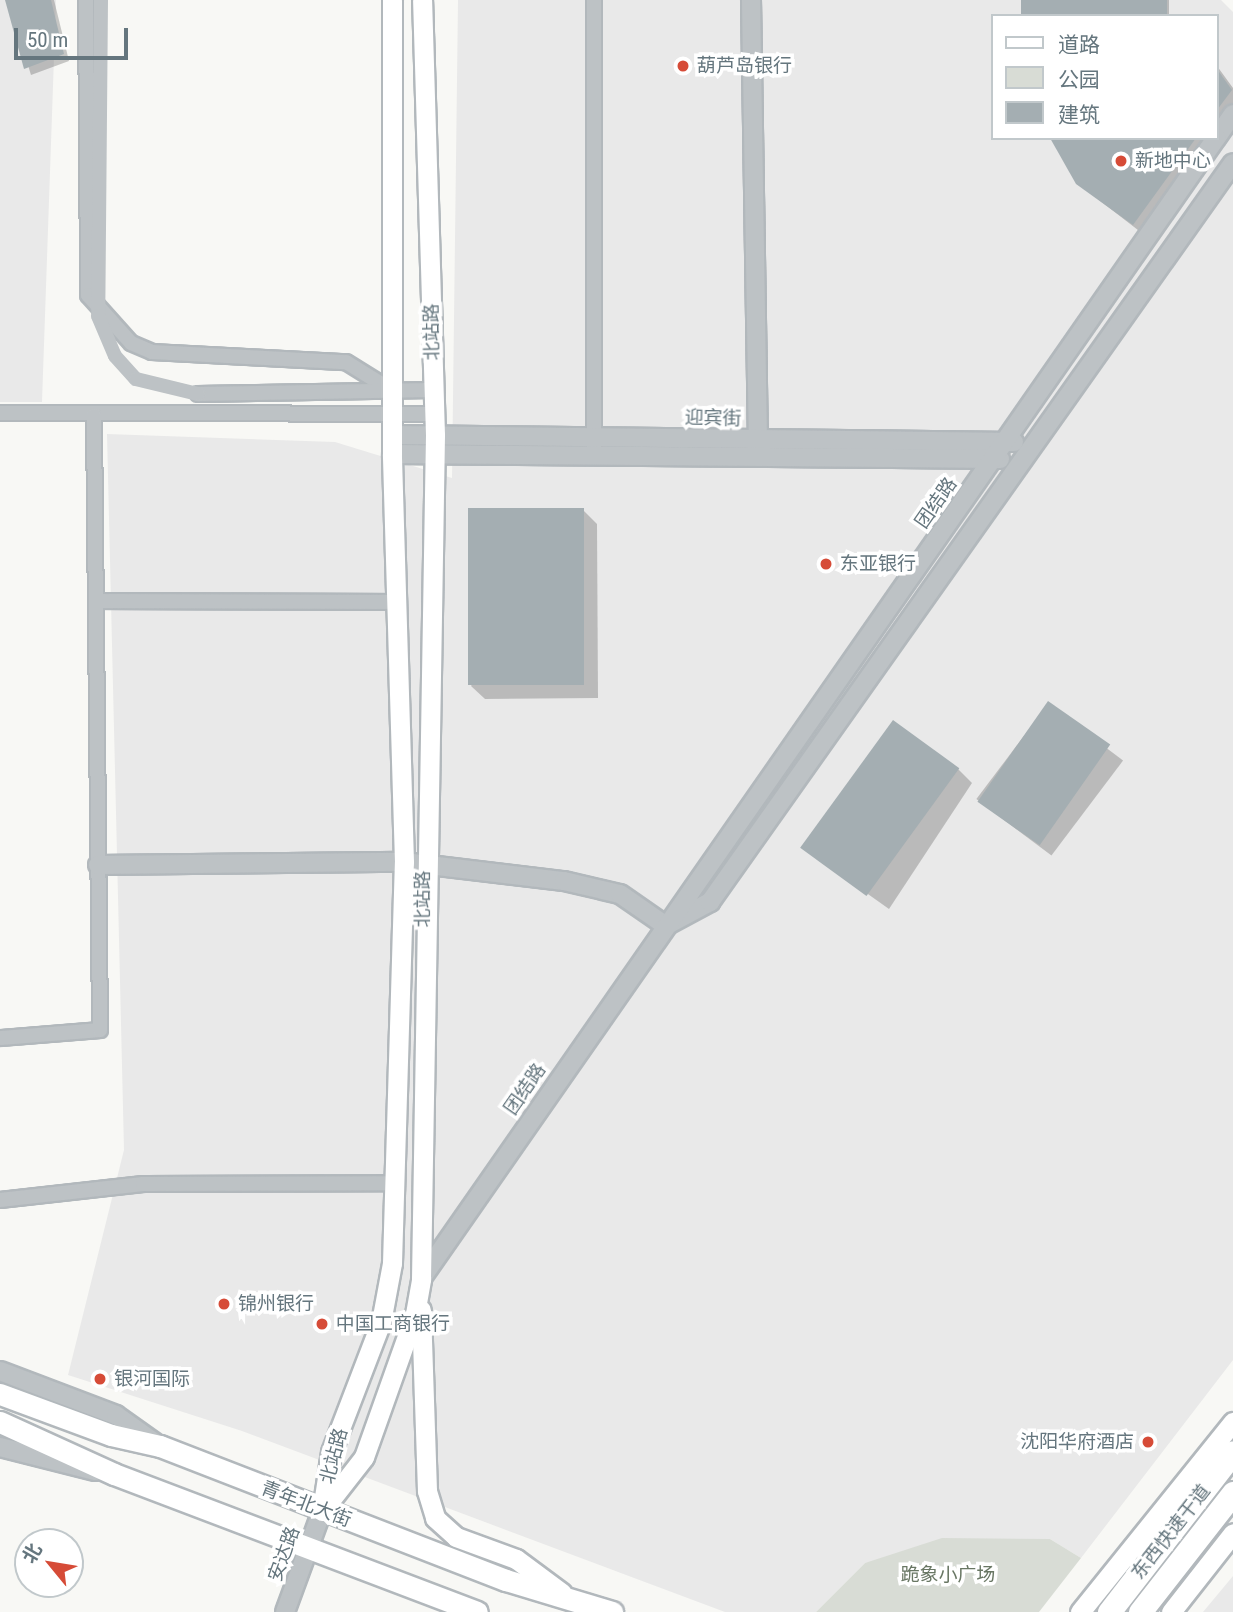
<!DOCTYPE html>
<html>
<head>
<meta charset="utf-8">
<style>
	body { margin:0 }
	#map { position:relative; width:1233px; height:1612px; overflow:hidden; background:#f8f8f5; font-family:"Roboto Condensed","Noto Sans SC",sans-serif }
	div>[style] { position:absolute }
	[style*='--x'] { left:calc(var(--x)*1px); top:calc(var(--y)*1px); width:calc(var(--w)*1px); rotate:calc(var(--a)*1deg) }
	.built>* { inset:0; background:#e9e9e9 }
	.green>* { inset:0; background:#d8dcd5 }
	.shadow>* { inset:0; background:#0003; transform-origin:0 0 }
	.building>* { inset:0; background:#a4aeb2; transform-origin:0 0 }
	.roads { filter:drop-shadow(2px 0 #b2b8bc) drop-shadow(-2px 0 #b2b8bc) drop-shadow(0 2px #b2b8bc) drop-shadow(0 -2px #b2b8bc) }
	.minor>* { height:14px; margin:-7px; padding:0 7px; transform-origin:7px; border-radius:7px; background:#bdc2c5 }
	.tertiary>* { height:18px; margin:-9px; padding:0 9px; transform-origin:9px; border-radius:9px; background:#bdc2c5 }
	.secondary>* { height:19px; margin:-9.5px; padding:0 9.5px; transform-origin:9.5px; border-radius:9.5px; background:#fff }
	.primary>* { height:21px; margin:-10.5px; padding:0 10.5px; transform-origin:10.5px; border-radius:10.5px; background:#fff }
	.trunk>* { height:23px; margin:-11.5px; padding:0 11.5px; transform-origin:11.5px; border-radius:11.5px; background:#fff }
	.minor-bridge>* { height:14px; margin:-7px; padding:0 7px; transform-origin:7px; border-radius:7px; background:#bdc2c5 }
	.dots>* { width:19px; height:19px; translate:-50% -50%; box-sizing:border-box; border:4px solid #fff; border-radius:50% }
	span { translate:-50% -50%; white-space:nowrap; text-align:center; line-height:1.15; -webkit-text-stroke:7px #fff; paint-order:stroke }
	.poi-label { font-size:19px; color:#65767e }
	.left { translate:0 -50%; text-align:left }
	.right { translate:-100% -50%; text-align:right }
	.street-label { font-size:19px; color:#65767e }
	.park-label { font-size:19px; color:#697764 }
	.legend { position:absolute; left:991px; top:14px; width:228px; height:126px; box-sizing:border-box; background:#fff; border:2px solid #c1c8cb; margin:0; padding:9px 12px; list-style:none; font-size:21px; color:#65767e }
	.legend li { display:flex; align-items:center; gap:14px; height:35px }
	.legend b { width:35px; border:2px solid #c1c8cb }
	.north { position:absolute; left:14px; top:1528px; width:70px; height:70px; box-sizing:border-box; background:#fff; border:2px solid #c1c8cb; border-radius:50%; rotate:300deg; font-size:19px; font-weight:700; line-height:28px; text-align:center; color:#65767e }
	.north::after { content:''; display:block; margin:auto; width:24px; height:32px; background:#d64b37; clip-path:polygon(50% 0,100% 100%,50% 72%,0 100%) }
	.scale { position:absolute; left:14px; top:28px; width:114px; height:32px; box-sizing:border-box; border:4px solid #65767e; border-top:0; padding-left:9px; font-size:21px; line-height:24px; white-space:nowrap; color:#65767e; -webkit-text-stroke:5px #fff; paint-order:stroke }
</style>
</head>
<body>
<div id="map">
	<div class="built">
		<i style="clip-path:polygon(0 0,56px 0,42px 402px,0 402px)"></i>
		<i style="clip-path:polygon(evenodd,458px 0,1221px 0,1233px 12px,1233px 1360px,1081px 1558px,1050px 1539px,865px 1563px,816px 1612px,725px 1612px,242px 1431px,68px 1375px,124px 1150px,107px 434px,335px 442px,452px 478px,458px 0,993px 16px,1217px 16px,1217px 138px,993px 138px,993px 16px)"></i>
		<i style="clip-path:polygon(1233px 1576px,1233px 1612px,1203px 1612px)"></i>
	</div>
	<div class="green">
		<i style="clip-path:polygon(942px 1538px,1050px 1539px,1081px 1558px,1039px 1612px,816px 1612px,865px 1563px)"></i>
	</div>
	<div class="shadow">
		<i style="clip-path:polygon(8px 0,54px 0,69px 61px,31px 75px)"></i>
		<i style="left:1023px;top:0;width:146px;height:16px"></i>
		<i style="clip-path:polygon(1217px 66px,1233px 88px,1233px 120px,1147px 237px,1077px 183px,1052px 138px,1217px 138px)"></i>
		<i style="clip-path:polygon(583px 510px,597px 524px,598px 698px,485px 699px,471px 686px)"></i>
		<i style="left:1048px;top:704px;width:94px;height:119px;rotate:37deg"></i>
		<i style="clip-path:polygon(958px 769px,972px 783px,889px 909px,803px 848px)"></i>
	</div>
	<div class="building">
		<i style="clip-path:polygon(5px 0,51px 0,64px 54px,24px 69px)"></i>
		<i style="left:1021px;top:0;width:146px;height:16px"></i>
		<i style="clip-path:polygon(1217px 69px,1232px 90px,1217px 110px)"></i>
		<i style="clip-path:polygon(1050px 138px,1196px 138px,1133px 225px,1076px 184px)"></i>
		<i style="left:584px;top:508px;width:177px;height:116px;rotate:90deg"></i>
		<i style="left:1048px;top:701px;width:76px;height:123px;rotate:35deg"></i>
		<i style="left:893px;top:720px;width:82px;height:158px;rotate:36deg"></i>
	</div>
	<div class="roads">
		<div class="minor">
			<i style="--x:86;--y:0;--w:295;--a:89.6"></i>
			<i style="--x:88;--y:295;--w:64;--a:48.1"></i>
			<i style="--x:131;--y:343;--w:23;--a:23"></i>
			<i style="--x:152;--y:352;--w:194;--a:3"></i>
			<i style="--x:346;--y:362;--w:53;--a:31.9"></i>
			<i style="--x:198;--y:394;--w:234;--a:-1"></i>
			<i style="--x:0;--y:413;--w:433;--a:0.1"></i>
			<i style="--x:594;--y:457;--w:457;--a:-90"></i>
			<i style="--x:96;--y:601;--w:300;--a:0.2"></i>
			<i style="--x:0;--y:1038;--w:100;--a:-4.6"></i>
			<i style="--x:100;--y:1030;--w:615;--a:-90.56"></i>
			<i style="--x:0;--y:1200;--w:144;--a:-6.4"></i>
			<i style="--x:143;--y:1184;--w:249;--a:-0.2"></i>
		</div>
		<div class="tertiary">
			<i style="--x:751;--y:0;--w:449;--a:89.1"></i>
			<i style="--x:1217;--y:137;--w:28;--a:-55"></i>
			<i style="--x:392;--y:435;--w:622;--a:0.64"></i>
			<i style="--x:392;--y:454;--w:608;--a:0.47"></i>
			<i style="--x:98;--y:865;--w:306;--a:-0.6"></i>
			<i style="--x:404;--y:862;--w:161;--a:6.8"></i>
			<i style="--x:564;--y:881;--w:57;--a:13.1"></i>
			<i style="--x:620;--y:894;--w:56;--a:34.8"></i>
			<i style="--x:669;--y:924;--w:47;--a:-28.2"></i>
			<i style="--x:710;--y:902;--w:905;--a:-54.71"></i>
			<i style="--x:421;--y:1279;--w:1391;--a:-55.13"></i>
			<i style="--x:0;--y:1371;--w:124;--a:20.8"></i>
			<i style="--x:116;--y:1415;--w:47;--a:35.4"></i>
			<i style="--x:0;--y:1447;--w:98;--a:14.2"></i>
			<i style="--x:285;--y:1612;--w:108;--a:-69.9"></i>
		</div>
		<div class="secondary">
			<i style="--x:421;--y:1310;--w:181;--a:88.1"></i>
			<i style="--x:427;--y:1491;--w:28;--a:73"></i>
			<i style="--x:435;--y:1518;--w:28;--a:42"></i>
			<i style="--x:456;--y:1537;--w:64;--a:20.1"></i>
			<i style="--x:516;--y:1559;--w:57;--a:36.5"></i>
			<i style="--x:322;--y:1510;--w:59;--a:-81.2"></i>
			<i style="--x:331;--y:1452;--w:139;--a:-69"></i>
			<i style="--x:381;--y:1322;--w:60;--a:-79.4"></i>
			<i style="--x:392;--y:1263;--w:401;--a:-88.3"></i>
			<i style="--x:404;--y:862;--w:408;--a:-91.7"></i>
			<i style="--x:392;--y:454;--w:454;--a:-90"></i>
			<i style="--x:322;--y:1511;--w:68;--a:-52.1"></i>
			<i style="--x:364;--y:1457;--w:152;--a:-70.4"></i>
			<i style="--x:415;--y:1314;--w:36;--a:-80"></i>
			<i style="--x:421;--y:1279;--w:844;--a:-89.05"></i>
			<i style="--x:435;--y:435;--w:435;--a:-91.7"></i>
			<i style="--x:1080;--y:1612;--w:244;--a:-51.2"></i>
			<i style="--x:1171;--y:1612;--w:100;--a:-51.9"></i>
		</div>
		<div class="primary">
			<i style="--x:0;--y:1394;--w:118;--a:20.3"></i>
			<i style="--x:111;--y:1435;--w:50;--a:12.7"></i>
			<i style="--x:160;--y:1446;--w:371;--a:21.2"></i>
			<i style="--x:506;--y:1580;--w:111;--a:16.8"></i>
			<i style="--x:0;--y:1422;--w:125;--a:24.5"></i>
			<i style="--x:114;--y:1474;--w:388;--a:20.8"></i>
		</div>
		<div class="trunk">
			<i style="--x:1109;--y:1612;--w:202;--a:-52.2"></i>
			<i style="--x:1140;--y:1612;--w:151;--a:-52"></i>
		</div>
	</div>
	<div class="minor-bridge">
		<i style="--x:101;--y:0;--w:316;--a:90.5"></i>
		<i style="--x:98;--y:316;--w:43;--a:67"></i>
		<i style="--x:115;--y:356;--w:31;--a:48"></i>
		<i style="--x:136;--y:379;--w:64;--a:13.6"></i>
	</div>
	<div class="dots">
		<i style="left:683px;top:66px;background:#d64b37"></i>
		<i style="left:1121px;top:161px;background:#d64b37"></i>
		<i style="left:826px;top:564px;background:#d64b37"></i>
		<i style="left:224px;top:1304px;background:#d64b37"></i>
		<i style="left:322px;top:1324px;background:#d64b37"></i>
		<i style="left:100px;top:1379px;background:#d64b37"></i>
		<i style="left:1148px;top:1442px;background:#d64b37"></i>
	</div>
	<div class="poi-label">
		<span class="left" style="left:697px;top:66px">葫芦岛银行</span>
		<span class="left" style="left:1135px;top:161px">新地中心</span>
		<span class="left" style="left:840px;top:564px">东亚银行</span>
		<span class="left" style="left:238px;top:1304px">锦州银行</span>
		<span class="left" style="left:336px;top:1324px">中国工商银行</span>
		<span class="left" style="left:114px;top:1379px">银河国际</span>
		<span class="right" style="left:1134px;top:1442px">沈阳华府酒店</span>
	</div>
	<div class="street-label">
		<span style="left:432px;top:332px;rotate:-91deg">北站路</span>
		<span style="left:713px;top:418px;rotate:1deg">迎宾街</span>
		<span style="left:936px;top:503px;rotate:-55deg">团结路</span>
		<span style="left:423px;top:899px;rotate:-90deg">北站路</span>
		<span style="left:525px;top:1089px;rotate:-55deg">团结路</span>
		<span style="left:334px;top:1456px;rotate:-75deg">北站路</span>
		<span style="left:306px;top:1504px;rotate:21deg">青年北大街</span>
		<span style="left:1171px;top:1532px;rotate:-52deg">东西快速干道</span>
		<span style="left:284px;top:1554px;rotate:-70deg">安达路</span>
	</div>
	<div class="park-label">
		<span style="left:948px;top:1575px">跪象小广场</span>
	</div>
	<ul class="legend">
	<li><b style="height:9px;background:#fff"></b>道路</li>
	<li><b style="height:19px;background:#d8dcd5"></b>公园</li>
	<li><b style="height:19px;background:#a4aeb2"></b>建筑</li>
	</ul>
	<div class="north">北</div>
	<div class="scale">50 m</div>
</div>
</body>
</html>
